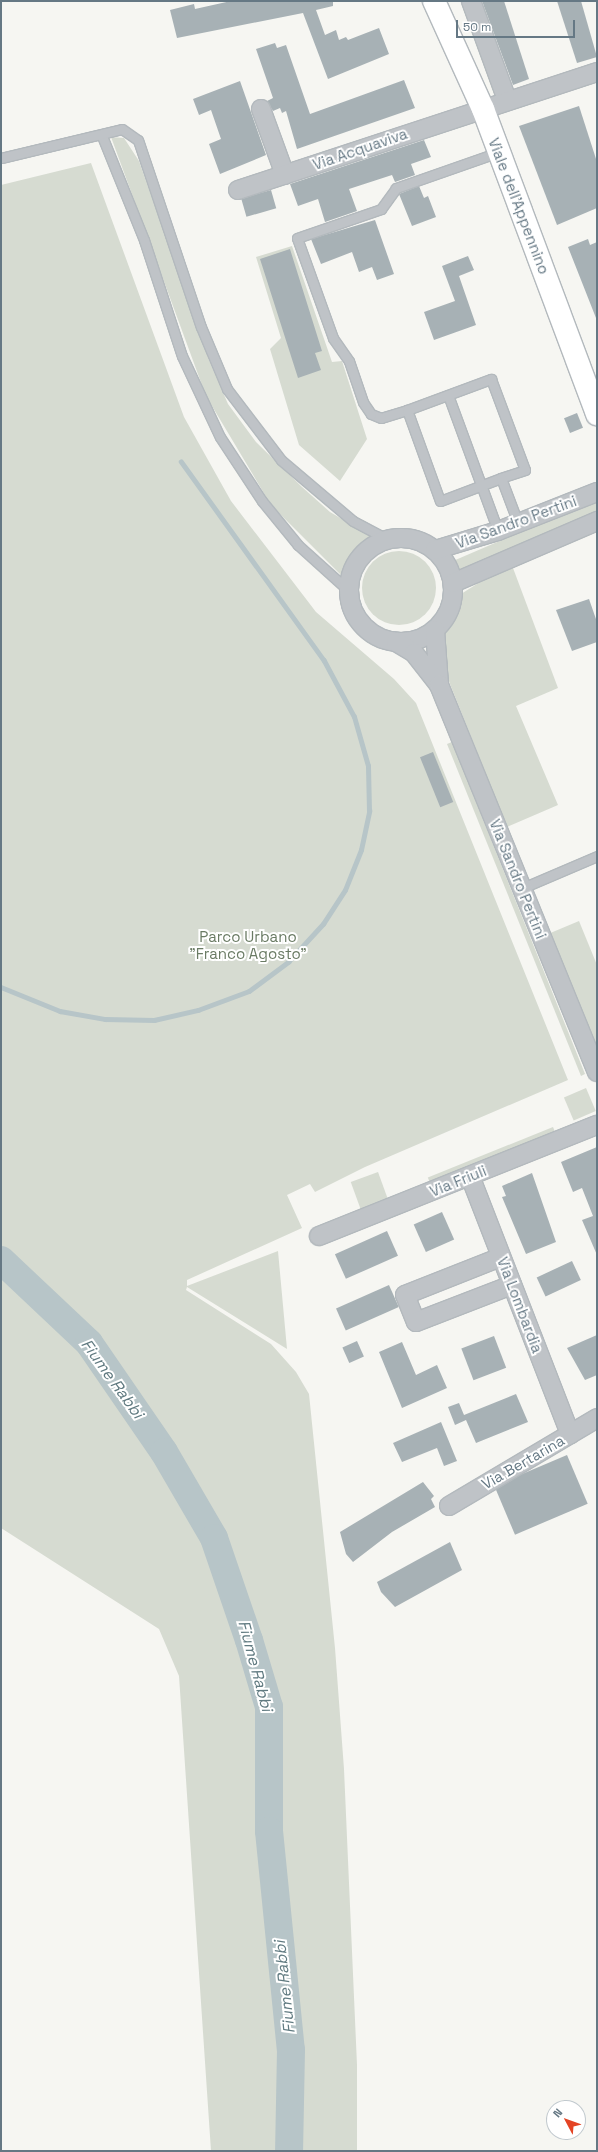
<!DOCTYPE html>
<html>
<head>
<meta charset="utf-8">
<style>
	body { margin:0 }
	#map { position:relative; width:598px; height:2152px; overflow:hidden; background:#f6f6f2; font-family:"Space Grotesk",sans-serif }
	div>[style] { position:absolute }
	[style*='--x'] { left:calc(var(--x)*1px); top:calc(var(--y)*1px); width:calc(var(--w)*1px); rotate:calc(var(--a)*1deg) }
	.green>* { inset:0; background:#d6dbd1; transform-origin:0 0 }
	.round { border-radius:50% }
	.stream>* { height:4.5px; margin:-2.25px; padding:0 2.25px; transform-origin:2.25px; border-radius:2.25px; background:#b7c5c8 }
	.river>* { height:28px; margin:-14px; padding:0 14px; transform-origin:14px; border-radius:14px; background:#b7c5c8 }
	.building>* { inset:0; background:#a7b1b5; transform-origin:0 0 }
	.roads { filter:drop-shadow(1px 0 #b3b9bd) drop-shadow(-1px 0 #b3b9bd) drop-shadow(0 1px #b3b9bd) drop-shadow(0 -1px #b3b9bd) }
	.service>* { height:9px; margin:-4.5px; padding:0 4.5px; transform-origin:4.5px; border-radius:4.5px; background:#bfc3c7 }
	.minor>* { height:18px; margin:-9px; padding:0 9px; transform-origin:9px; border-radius:9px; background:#bfc3c7 }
	.minor>.ring { margin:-9px; padding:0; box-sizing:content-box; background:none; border:18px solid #bfc3c7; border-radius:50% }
	.secondary>* { height:22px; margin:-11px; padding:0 11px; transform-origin:11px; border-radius:11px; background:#fff }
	span { translate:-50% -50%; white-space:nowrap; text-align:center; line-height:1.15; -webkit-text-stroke:4px #fff; paint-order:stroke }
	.street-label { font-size:15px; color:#657884 }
	.park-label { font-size:15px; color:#6a7b64 }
	.water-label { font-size:16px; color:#607a80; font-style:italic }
	.frame { position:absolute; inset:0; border:2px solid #657884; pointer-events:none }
	.north { position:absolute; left:546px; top:2100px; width:40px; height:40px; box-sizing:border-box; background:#fff; border:1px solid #c1c9ce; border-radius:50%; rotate:311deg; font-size:11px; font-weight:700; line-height:16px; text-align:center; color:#657884 }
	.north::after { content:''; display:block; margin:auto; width:14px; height:18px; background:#e44424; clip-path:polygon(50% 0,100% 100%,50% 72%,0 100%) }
	.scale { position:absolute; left:456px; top:20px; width:119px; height:18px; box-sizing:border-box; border:2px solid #657884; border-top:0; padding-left:5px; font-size:12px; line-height:14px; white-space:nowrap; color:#657884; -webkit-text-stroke:3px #fff; paint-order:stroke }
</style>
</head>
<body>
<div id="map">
	<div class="green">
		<i style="clip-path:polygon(111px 137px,124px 138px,139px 161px,209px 360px,228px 404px,256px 442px,302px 487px,330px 512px,374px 538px,350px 561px,344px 578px,271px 505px,206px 396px)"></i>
		<i style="clip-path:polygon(91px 163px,184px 417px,231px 501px,316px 612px,394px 679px,416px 703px,568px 1080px,365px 1167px,315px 1192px,310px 1184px,287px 1195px,302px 1228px,187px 1280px,187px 1286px,278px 1251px,287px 1349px,187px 1287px,186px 1290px,271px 1344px,296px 1372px,309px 1394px,335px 1648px,344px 1769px,357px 2065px,357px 2151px,211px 2151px,179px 1676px,159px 1629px,1px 1528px,1px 185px)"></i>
		<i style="clip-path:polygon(292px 246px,332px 362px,342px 361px,367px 439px,340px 481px,299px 445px,270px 349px,281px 338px,256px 257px)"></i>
		<i style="clip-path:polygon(597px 499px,597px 512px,457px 571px,450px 568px,453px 561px)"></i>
		<i class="round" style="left:362px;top:551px;width:74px;height:74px"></i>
		<i style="clip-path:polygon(513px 568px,558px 688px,516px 706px,558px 805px,507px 827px,446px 674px,443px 637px,461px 594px,488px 577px)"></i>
		<i style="clip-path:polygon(452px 742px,585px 1074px,581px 1076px,447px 744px)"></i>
		<i style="clip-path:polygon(579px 921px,597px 965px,597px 1053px,548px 934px)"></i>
		<i style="left:586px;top:1088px;width:25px;height:24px;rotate:67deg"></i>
		<i style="left:553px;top:1127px;width:5px;height:135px;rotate:68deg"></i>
		<i style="left:378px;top:1172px;width:29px;height:29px;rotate:70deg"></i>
	</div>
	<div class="stream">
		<i style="--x:1;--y:987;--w:64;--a:22.1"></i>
		<i style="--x:60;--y:1011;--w:46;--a:10.1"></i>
		<i style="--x:105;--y:1019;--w:49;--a:1.2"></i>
		<i style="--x:154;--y:1020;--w:45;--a:-12.8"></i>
		<i style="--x:198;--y:1010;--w:54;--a:-20.4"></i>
		<i style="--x:249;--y:991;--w:49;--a:-36.6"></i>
		<i style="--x:288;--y:962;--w:52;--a:-47.4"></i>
		<i style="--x:323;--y:924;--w:40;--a:-57.1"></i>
		<i style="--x:345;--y:890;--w:43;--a:-68.2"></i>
		<i style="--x:361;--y:850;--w:40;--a:-78"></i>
		<i style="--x:369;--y:811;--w:45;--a:-91.3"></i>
		<i style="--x:368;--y:766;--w:51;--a:-105.9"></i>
		<i style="--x:354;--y:717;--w:64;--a:-118.2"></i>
		<i style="--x:324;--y:661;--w:245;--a:-125.7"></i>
	</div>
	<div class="river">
		<i style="--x:1;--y:1260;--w:121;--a:43.3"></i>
		<i style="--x:89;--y:1343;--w:132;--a:55.5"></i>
		<i style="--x:164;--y:1452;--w:99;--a:59.8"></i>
		<i style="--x:214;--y:1538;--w:108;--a:71.1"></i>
		<i style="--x:249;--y:1640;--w:70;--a:73.4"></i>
		<i style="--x:269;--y:1707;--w:124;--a:90"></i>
		<i style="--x:269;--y:1831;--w:220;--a:84.3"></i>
		<i style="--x:291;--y:2050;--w:101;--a:91.1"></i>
	</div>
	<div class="building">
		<i style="clip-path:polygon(231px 1px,333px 1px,333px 6px,316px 10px,325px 35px,336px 30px,339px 40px,346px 37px,348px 40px,379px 28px,389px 54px,328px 79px,303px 13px,177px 38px,170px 10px,194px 4px,195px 9px)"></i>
		<i style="clip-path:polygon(482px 1px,504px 1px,529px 79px,513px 85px)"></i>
		<i style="clip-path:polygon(557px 1px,581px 1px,597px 57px,577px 63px)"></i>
		<i style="clip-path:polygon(275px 43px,277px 48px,286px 45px,310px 114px,404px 80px,415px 108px,297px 149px,286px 111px,282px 113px,280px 108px,273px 111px,267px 101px,273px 98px,256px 49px)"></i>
		<i style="clip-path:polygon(240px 81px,266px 155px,220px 174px,209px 144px,221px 139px,211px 110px,199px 115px,193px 99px)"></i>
		<i style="clip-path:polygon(579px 106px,597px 162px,597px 208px,557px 225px,519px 126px)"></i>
		<i style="clip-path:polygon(424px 140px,431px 157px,411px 164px,415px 175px,395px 182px,392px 175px,349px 189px,357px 211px,325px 222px,318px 199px,298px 206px,290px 184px)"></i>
		<i style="clip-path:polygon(419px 186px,424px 198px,428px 196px,436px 217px,412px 226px,399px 194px)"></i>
		<i style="left:271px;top:190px;width:19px;height:31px;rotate:74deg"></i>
		<i style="clip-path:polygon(375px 220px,394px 274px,377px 280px,372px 267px,359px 272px,352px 252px,321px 264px,311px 239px)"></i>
		<i style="clip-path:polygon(588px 239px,590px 245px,597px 242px,596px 318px,568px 247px)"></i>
		<i style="clip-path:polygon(290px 249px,322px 351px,315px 353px,321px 370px,298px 378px,260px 259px)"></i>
		<i style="clip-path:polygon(468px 256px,474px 270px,459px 276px,476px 325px,434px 340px,424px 312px,455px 301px,442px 266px)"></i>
		<i style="left:577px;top:413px;width:16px;height:14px;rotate:68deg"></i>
		<i style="clip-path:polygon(589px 599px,597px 622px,597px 642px,572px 651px,556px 610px)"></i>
		<i style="left:433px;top:752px;width:54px;height:14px;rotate:68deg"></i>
		<i style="clip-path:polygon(597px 1147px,597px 1255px,582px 1220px,593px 1216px,582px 1188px,573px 1192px,561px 1162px)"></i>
		<i style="clip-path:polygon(532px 1173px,556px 1242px,526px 1254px,502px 1197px,506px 1196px,502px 1186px)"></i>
		<i style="left:442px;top:1212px;width:30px;height:31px;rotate:66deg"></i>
		<i style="left:387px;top:1231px;width:27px;height:57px;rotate:66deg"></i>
		<i style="left:572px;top:1261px;width:21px;height:39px;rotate:65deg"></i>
		<i style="left:389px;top:1285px;width:24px;height:58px;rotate:66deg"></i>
		<i style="clip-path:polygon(597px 1335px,597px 1375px,585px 1380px,567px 1348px)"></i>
		<i style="left:494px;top:1336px;width:34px;height:35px;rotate:69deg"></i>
		<i style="left:357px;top:1341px;width:17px;height:16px;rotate:66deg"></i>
		<i style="clip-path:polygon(402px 1342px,416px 1375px,437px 1365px,447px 1388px,402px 1408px,379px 1352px)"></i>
		<i style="clip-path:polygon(516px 1394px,528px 1422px,476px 1443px,466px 1420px,455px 1425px,448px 1407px,459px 1403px,464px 1415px)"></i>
		<i style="clip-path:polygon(441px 1422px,457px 1461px,444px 1466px,437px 1448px,402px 1462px,393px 1443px)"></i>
		<i style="left:567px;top:1455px;width:53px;height:79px;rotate:67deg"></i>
		<i style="clip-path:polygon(423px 1482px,434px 1496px,431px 1499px,435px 1507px,392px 1532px,353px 1562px,346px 1554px,340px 1532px)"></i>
		<i style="clip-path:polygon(450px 1542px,462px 1570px,395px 1607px,381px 1592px,377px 1582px)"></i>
	</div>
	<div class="roads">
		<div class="service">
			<i style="--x:102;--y:136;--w:112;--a:68"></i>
			<i style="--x:144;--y:240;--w:122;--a:71.9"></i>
			<i style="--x:182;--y:356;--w:89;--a:64.9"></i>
			<i style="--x:220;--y:437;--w:77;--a:56.7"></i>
			<i style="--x:262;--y:501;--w:57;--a:50.7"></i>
			<i style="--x:298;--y:545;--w:67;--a:42"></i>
			<i style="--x:1;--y:158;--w:124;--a:-13.5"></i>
			<i style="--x:122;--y:129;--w:19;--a:35"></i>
			<i style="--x:138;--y:140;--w:197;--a:71.4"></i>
			<i style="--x:201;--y:327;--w:67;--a:67.2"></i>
			<i style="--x:227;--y:389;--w:89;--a:52.7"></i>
			<i style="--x:281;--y:460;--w:94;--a:40.3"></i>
			<i style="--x:353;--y:521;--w:38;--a:28"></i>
			<i style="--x:448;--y:395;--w:145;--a:69.8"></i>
			<i style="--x:407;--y:410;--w:27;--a:163"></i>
			<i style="--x:381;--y:418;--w:11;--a:-158"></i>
			<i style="--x:371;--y:414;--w:14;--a:-124"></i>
			<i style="--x:363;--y:402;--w:43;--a:-108.9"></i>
			<i style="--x:349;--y:361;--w:28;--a:-125"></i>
			<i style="--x:333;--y:338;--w:106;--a:-109.8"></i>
			<i style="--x:297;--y:238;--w:89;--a:-19"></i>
			<i style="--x:381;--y:209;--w:26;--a:-54"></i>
			<i style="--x:396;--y:188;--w:109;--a:-19.3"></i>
			<i style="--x:501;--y:478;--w:65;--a:159.3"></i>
			<i style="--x:440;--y:501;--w:97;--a:-109.9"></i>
			<i style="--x:407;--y:410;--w:90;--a:-20.3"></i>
			<i style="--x:491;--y:379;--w:97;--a:69.5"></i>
			<i style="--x:525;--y:470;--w:25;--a:162"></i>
			<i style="--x:501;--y:478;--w:48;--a:69.3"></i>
			<i style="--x:522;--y:888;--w:82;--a:-23.1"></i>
		</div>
		<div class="minor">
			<i style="--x:471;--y:1;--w:105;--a:70"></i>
			<i style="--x:261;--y:109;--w:70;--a:70"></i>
			<i style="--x:238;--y:190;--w:378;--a:-18.2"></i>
			<i class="ring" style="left:349px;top:538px;width:86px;height:86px"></i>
			<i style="--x:435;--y:550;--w:66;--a:-16.8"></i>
			<i style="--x:498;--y:531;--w:106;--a:-21.5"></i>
			<i style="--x:453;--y:583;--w:157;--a:-23.3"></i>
			<i style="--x:435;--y:630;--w:55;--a:85.8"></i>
			<i style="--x:396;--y:642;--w:21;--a:31"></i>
			<i style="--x:414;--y:653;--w:41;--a:52"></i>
			<i style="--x:439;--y:685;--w:418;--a:67.8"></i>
			<i style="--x:470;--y:1176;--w:277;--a:68.8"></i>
			<i style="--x:319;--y:1236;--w:299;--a:-21.8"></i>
			<i style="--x:501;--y:1257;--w:103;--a:158.4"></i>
			<i style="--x:405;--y:1295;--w:29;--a:68"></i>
			<i style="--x:416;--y:1322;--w:103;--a:-21.1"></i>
			<i style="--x:449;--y:1506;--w:172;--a:-30.7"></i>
		</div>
		<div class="secondary">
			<i style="--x:434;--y:1;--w:119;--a:65.6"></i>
			<i style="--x:483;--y:109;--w:326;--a:69.5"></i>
		</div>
	</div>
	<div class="street-label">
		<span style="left:360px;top:149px;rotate:-19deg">Via Acquaviva</span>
		<span style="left:519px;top:206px;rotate:69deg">Viale dell'Appennino</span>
		<span style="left:516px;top:522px;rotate:-20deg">Via Sandro Pertini</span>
		<span style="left:518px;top:879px;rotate:68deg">Via Sandro Pertini</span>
		<span style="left:458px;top:1181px;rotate:-22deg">Via Friuli</span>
		<span style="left:520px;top:1305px;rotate:69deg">Via Lombardia</span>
		<span style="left:523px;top:1462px;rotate:-30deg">Via Bertarina</span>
	</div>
	<div class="park-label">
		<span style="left:248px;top:945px">Parco Urbano<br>"Franco Agosto"</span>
	</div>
	<div class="water-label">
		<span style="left:112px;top:1379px;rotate:54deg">Fiume Rabbi</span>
		<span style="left:255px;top:1666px;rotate:75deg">Fiume Rabbi</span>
		<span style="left:285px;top:1987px;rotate:-96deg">Fiume Rabbi</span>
	</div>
	<div class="frame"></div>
	<div class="north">N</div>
	<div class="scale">50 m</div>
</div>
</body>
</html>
